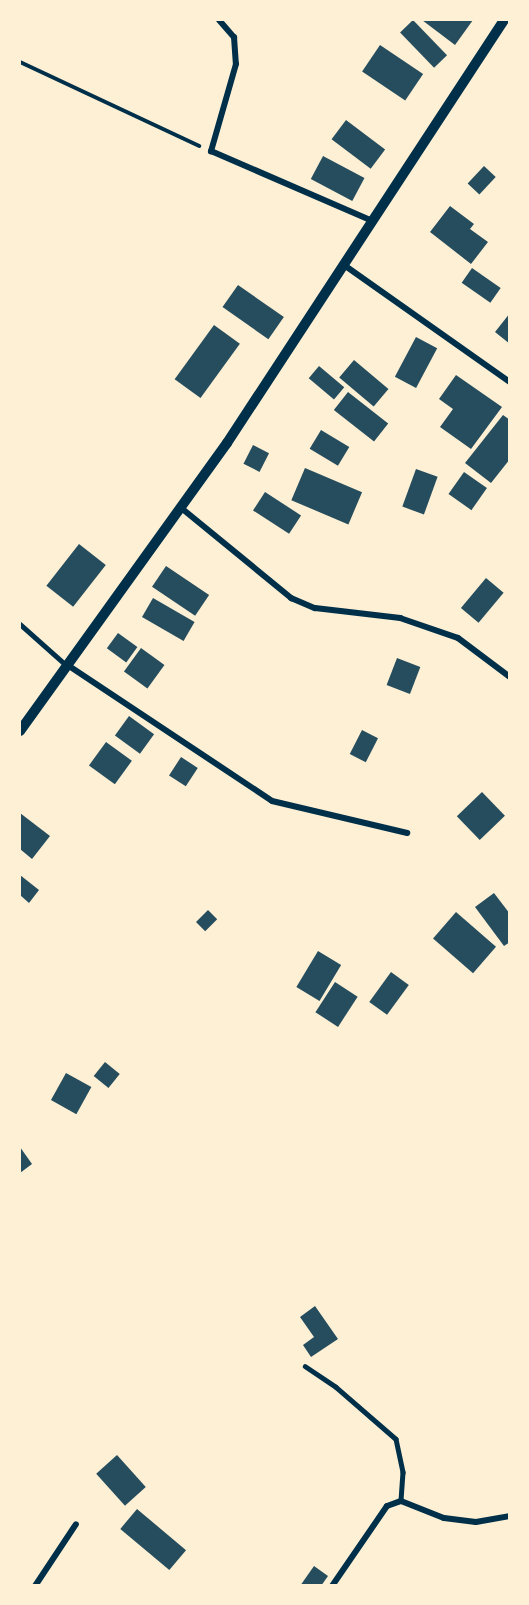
<!DOCTYPE html>
<html>
<head>
<meta charset="utf-8">
<style>
	body { margin:0 }
	#map { position:relative; width:529px; height:1605px; overflow:hidden; background:#fdf0d5; font-family:"Work Sans",sans-serif }
	div>[style] { position:absolute }
	[style*='--x'] { left:calc(var(--x)*1px); top:calc(var(--y)*1px); width:calc(var(--w)*1px); rotate:calc(var(--a)*1deg) }
	.building>* { inset:0; background:#264d5e; transform-origin:0 0 }
	.path>* { height:4px; margin:-2px; padding:0 2px; transform-origin:2px; border-radius:2px; background:#003049 }
	.service>* { height:4.5px; margin:-2.25px; padding:0 2.25px; transform-origin:2.25px; border-radius:2.25px; background:#003049 }
	.minor>* { height:6px; margin:-3px; padding:0 3px; transform-origin:3px; border-radius:3px; background:#003049 }
	.tertiary>* { height:10px; margin:-5px; padding:0 5px; transform-origin:5px; border-radius:5px; background:#003049 }
	span { translate:-50% -50%; white-space:nowrap; text-align:center; line-height:1.15; -webkit-text-stroke:4.5px #fdf0d5; paint-order:stroke }
	.frame { position:absolute; inset:0; border:21px solid #fdf0d5; pointer-events:none }
</style>
</head>
<body>
<div id="map">
	<div class="building">
		<i style="left:413px;top:20px;width:49px;height:18px;rotate:46deg"></i>
		<i style="clip-path:polygon(422px 20px,473px 20px,455px 45px)"></i>
		<i style="left:380px;top:45px;width:52px;height:32px;rotate:34deg"></i>
		<i style="left:346px;top:120px;width:49px;height:24px;rotate:37deg"></i>
		<i style="left:323px;top:156px;width:47px;height:26px;rotate:28deg"></i>
		<i style="left:484px;top:166px;width:16px;height:24px;rotate:43deg"></i>
		<i style="clip-path:polygon(450px 206px,474px 224px,470px 229px,488px 242px,471px 264px,430px 232px)"></i>
		<i style="left:472px;top:268px;width:35px;height:18px;rotate:35deg"></i>
		<i style="left:238px;top:285px;width:56px;height:27px;rotate:35deg"></i>
		<i style="clip-path:polygon(510px 313px,510px 344px,495px 332px)"></i>
		<i style="left:214px;top:325px;width:32px;height:67px;rotate:36deg"></i>
		<i style="left:416px;top:337px;width:24px;height:45px;rotate:28deg"></i>
		<i style="left:354px;top:360px;width:45px;height:23px;rotate:40deg"></i>
		<i style="left:319px;top:366px;width:33px;height:16px;rotate:40deg"></i>
		<i style="clip-path:polygon(456px 375px,502px 407px,471px 449px,440px 427px,453px 409px,439px 399px)"></i>
		<i style="left:348px;top:392px;width:51px;height:23px;rotate:38deg"></i>
		<i style="clip-path:polygon(503px 415px,510px 420px,510px 459px,491px 483px,465px 463px)"></i>
		<i style="left:321px;top:430px;width:33px;height:22px;rotate:31deg"></i>
		<i style="left:253px;top:445px;width:18px;height:21px;rotate:27deg"></i>
		<i style="left:305px;top:468px;width:62px;height:35px;rotate:23deg"></i>
		<i style="left:416px;top:469px;width:23px;height:40px;rotate:20deg"></i>
		<i style="left:464px;top:472px;width:28px;height:27px;rotate:35deg"></i>
		<i style="left:265px;top:492px;width:43px;height:22px;rotate:33deg"></i>
		<i style="left:79px;top:544px;width:34px;height:53px;rotate:38deg"></i>
		<i style="left:166px;top:566px;width:52px;height:25px;rotate:34deg"></i>
		<i style="left:486px;top:578px;width:23px;height:39px;rotate:40deg"></i>
		<i style="left:153px;top:598px;width:48px;height:22px;rotate:30deg"></i>
		<i style="left:118px;top:633px;width:24px;height:19px;rotate:36deg"></i>
		<i style="left:141px;top:648px;width:29px;height:29px;rotate:36deg"></i>
		<i style="left:397px;top:658px;width:25px;height:29px;rotate:21deg"></i>
		<i style="left:129px;top:716px;width:31px;height:24px;rotate:36deg"></i>
		<i style="left:362px;top:730px;width:18px;height:27px;rotate:27deg"></i>
		<i style="left:106px;top:742px;width:32px;height:29px;rotate:36deg"></i>
		<i style="left:181px;top:757px;width:20px;height:22px;rotate:33deg"></i>
		<i style="left:482px;top:792px;width:33px;height:35px;rotate:46deg"></i>
		<i style="clip-path:polygon(20px 813px,50px 836px,32px 859px,20px 849px)"></i>
		<i style="clip-path:polygon(20px 875px,39px 890px,29px 903px,20px 895px)"></i>
		<i style="clip-path:polygon(494px 893px,510px 914px,510px 942px,504px 946px,475px 907px)"></i>
		<i style="left:208px;top:910px;width:13px;height:17px;rotate:45deg"></i>
		<i style="left:456px;top:912px;width:53px;height:35px;rotate:41deg"></i>
		<i style="left:318px;top:951px;width:27px;height:42px;rotate:31deg"></i>
		<i style="left:391px;top:972px;width:22px;height:37px;rotate:36deg"></i>
		<i style="left:335px;top:982px;width:27px;height:36px;rotate:33deg"></i>
		<i style="left:105px;top:1062px;width:19px;height:18px;rotate:39deg"></i>
		<i style="left:66px;top:1073px;width:29px;height:31px;rotate:29deg"></i>
		<i style="clip-path:polygon(20px 1147px,32px 1164px,20px 1173px)"></i>
		<i style="clip-path:polygon(315px 1306px,338px 1339px,311px 1357px,303px 1345px,314px 1337px,300px 1317px)"></i>
		<i style="left:117px;top:1455px;width:43px;height:28px;rotate:48deg"></i>
		<i style="left:137px;top:1509px;width:64px;height:26px;rotate:40deg"></i>
		<i style="clip-path:polygon(314px 1566px,328px 1576px,321px 1586px,300px 1586px)"></i>
	</div>
	<div class="path">
		<i style="--x:20;--y:62;--w:198;--a:25.1"></i>
	</div>
	<div class="service">
		<i style="--x:20;--y:624;--w:60;--a:41.6"></i>
		<i style="--x:305;--y:1366;--w:37;--a:34"></i>
		<i style="--x:336;--y:1387;--w:79;--a:40.9"></i>
		<i style="--x:396;--y:1439;--w:34;--a:78"></i>
		<i style="--x:403;--y:1472;--w:29;--a:94"></i>
	</div>
	<div class="minor">
		<i style="--x:219;--y:20;--w:23;--a:49"></i>
		<i style="--x:234;--y:37;--w:27;--a:86"></i>
		<i style="--x:236;--y:64;--w:91;--a:106"></i>
		<i style="--x:211;--y:151;--w:176;--a:23.4"></i>
		<i style="--x:344;--y:265;--w:203;--a:35.2"></i>
		<i style="--x:180;--y:507;--w:144;--a:39.3"></i>
		<i style="--x:291;--y:598;--w:26;--a:23"></i>
		<i style="--x:315;--y:608;--w:86;--a:6.7"></i>
		<i style="--x:400;--y:618;--w:61;--a:19"></i>
		<i style="--x:458;--y:638;--w:65;--a:36.9"></i>
		<i style="--x:66;--y:664;--w:247;--a:33.6"></i>
		<i style="--x:272;--y:801;--w:139;--a:13.3"></i>
		<i style="--x:35;--y:1586;--w:74;--a:-56.5"></i>
		<i style="--x:332;--y:1586;--w:97;--a:-55.5"></i>
		<i style="--x:387;--y:1506;--w:15;--a:-20"></i>
		<i style="--x:401;--y:1501;--w:46;--a:21.6"></i>
		<i style="--x:444;--y:1518;--w:32;--a:7"></i>
		<i style="--x:476;--y:1522;--w:35;--a:-10"></i>
	</div>
	<div class="tertiary">
		<i style="--x:20;--y:731;--w:355;--a:-54.3"></i>
		<i style="--x:227;--y:443;--w:506;--a:-56.78"></i>
	</div>
	<div class="frame"></div>
</div>
</body>
</html>
